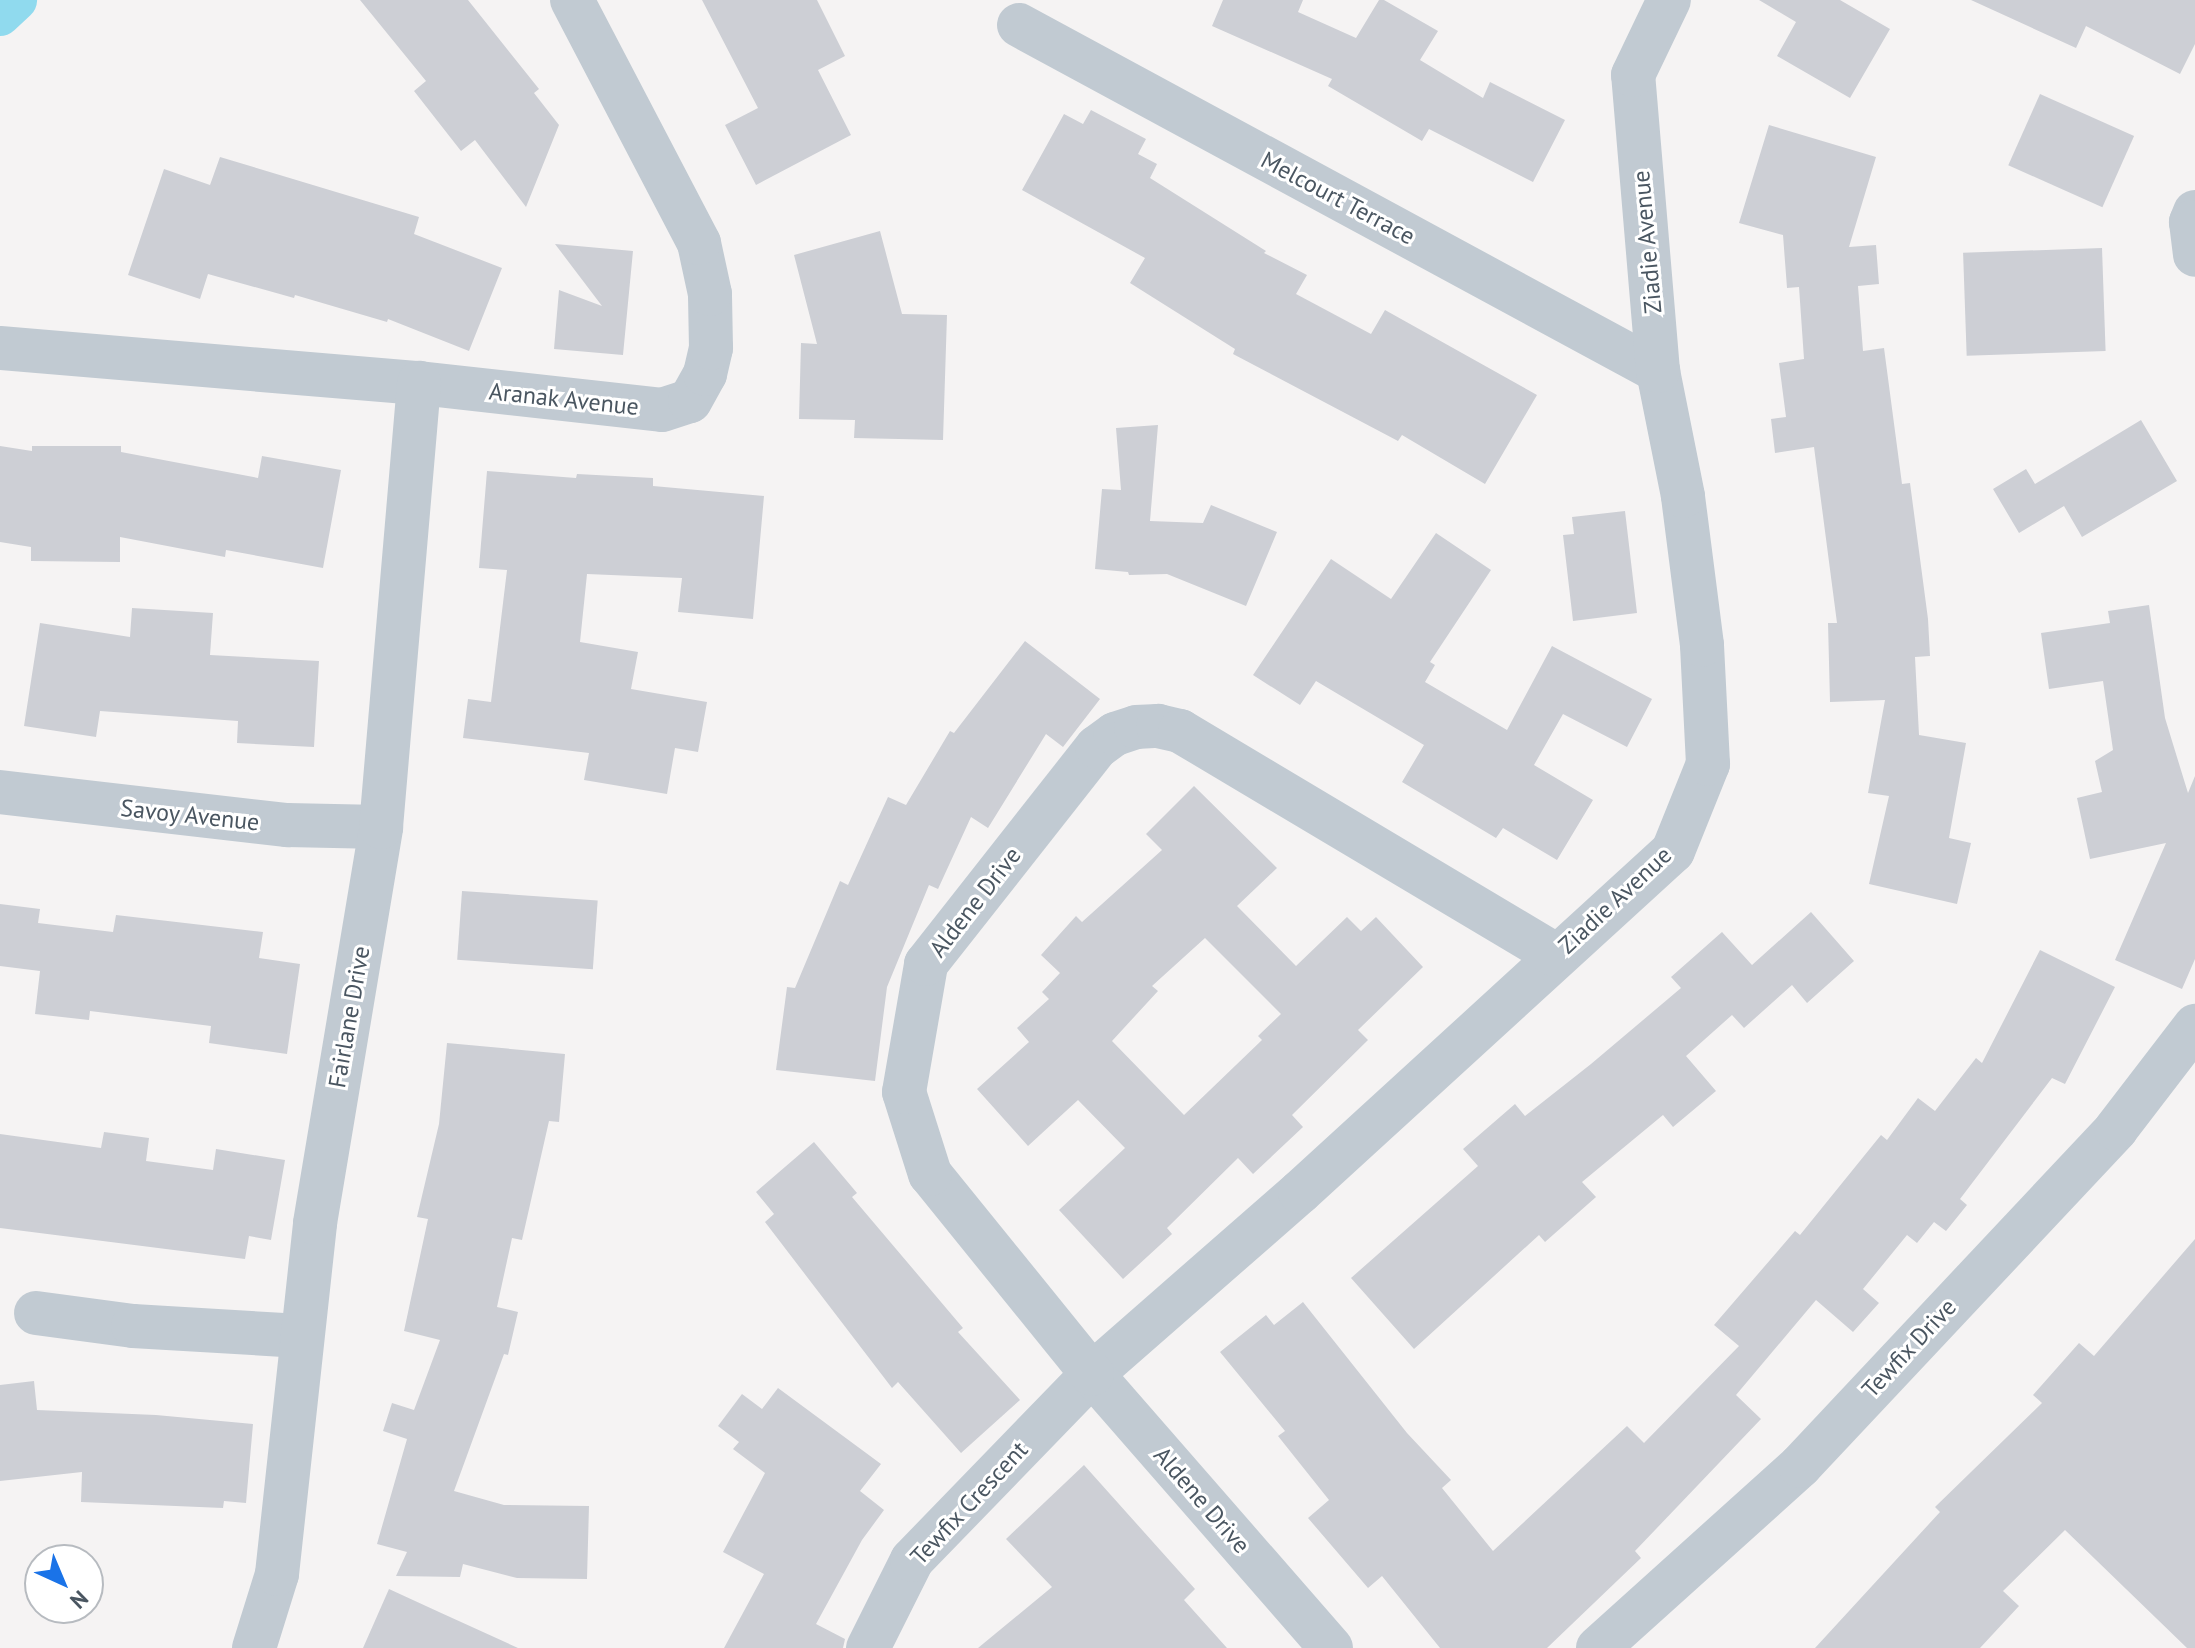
<!DOCTYPE html>
<html>
<head>
<meta charset="utf-8">
<style>
	body { margin:0 }
	#map { position:relative; width:2195px; height:1648px; overflow:hidden; background:#f5f3f3; font-family:"PT Sans",sans-serif }
	div>[style] { position:absolute }
	[style*='--x'] { left:calc(var(--x)*1px); top:calc(var(--y)*1px); width:calc(var(--w)*1px); rotate:calc(var(--a)*1deg) }
	.canal>* { height:42px; margin:-21px; padding:0 21px; transform-origin:21px; border-radius:21px; background:#90daee }
	.building>* { inset:0; background:#cdcfd5; transform-origin:0 0 }
	.minor>* { height:44px; margin:-22px; padding:0 22px; transform-origin:22px; border-radius:22px; background:#c1cad2 }
	span { translate:-50% -50%; white-space:nowrap; text-align:center; line-height:1.15; -webkit-text-stroke:6px #fff; paint-order:stroke }
	.street-label { font-size:24px; color:#4a5661 }
	.north { position:absolute; left:24px; top:1544px; width:80px; height:80px; box-sizing:border-box; background:#fff; border:2px solid #b7bbc0; border-radius:50%; rotate:136deg; font-size:22px; font-weight:700; line-height:32px; text-align:center; color:#4a5661 }
	.north::after { content:''; display:block; margin:auto; width:28px; height:36px; background:#1a73e8; clip-path:polygon(50% 0,100% 100%,50% 72%,0 100%) }
</style>
</head>
<body>
<div id="map">
	<div class="canal">
		<i style="--x:0;--y:15;--w:22;--a:-43"></i>
	</div>
	<div class="building">
		<i style="clip-path:polygon(360px 0,468px 0,539px 89px,534px 93px,559px 125px,526px 207px,475px 140px,461px 151px,414px 91px,426px 81px)"></i>
		<i style="clip-path:polygon(702px 0,817px 0,845px 56px,818px 70px,851px 135px,756px 185px,725px 125px,758px 108px)"></i>
		<i style="clip-path:polygon(1223px 0,1303px 0,1298px 12px,1356px 38px,1379px 0,1384px 0,1438px 31px,1420px 60px,1483px 98px,1490px 82px,1565px 120px,1533px 182px,1429px 129px,1422px 141px,1328px 86px,1332px 79px,1212px 26px)"></i>
		<i style="clip-path:polygon(1759px 0,1840px 0,1890px 29px,1850px 98px,1777px 56px,1796px 22px)"></i>
		<i style="clip-path:polygon(1971px 0,2195px 0,2195px 44px,2180px 74px,2086px 26px,2076px 48px)"></i>
		<i style="left:2040px;top:94px;width:103px;height:78px;rotate:24deg"></i>
		<i style="clip-path:polygon(1091px 110px,1146px 139px,1138px 154px,1157px 164px,1150px 178px,1266px 251px,1264px 253px,1307px 275px,1296px 294px,1371px 334px,1385px 310px,1537px 395px,1485px 484px,1402px 435px,1398px 441px,1233px 354px,1235px 349px,1130px 283px,1145px 258px,1022px 190px,1064px 114px,1083px 124px)"></i>
		<i style="clip-path:polygon(1769px 125px,1876px 157px,1849px 247px,1876px 245px,1879px 284px,1858px 286px,1863px 351px,1884px 348px,1902px 484px,1910px 483px,1928px 619px,1930px 656px,1915px 657px,1919px 735px,1966px 743px,1949px 838px,1971px 843px,1957px 904px,1869px 884px,1889px 796px,1868px 793px,1885px 700px,1830px 702px,1828px 623px,1837px 623px,1814px 447px,1775px 453px,1771px 419px,1786px 417px,1779px 363px,1804px 359px,1799px 287px,1787px 288px,1783px 235px,1739px 223px)"></i>
		<i style="clip-path:polygon(220px 157px,419px 217px,414px 234px,502px 268px,469px 351px,388px 319px,387px 322px,295px 295px,294px 298px,208px 274px,200px 299px,128px 275px,164px 169px,210px 185px)"></i>
		<i style="clip-path:polygon(880px 231px,902px 314px,947px 315px,943px 440px,854px 438px,855px 420px,799px 419px,801px 343px,817px 344px,794px 255px)"></i>
		<i style="clip-path:polygon(555px 244px,633px 251px,623px 355px,554px 349px,559px 290px,602px 306px)"></i>
		<i style="left:2102px;top:248px;width:103px;height:139px;rotate:88deg"></i>
		<i style="clip-path:polygon(2141px 420px,2177px 481px,2082px 537px,2064px 506px,2019px 533px,1993px 489px,2026px 469px,2035px 484px)"></i>
		<i style="clip-path:polygon(1158px 425px,1150px 521px,1203px 523px,1211px 505px,1277px 532px,1246px 606px,1167px 574px,1129px 575px,1128px 572px,1095px 569px,1102px 489px,1121px 490px,1116px 428px)"></i>
		<i style="clip-path:polygon(0 446px,32px 451px,32px 446px,121px 446px,121px 452px,258px 478px,262px 456px,341px 470px,323px 568px,226px 550px,225px 557px,120px 537px,120px 562px,31px 561px,31px 547px,0 542px)"></i>
		<i style="clip-path:polygon(487px 471px,576px 478px,577px 474px,653px 478px,653px 486px,764px 496px,753px 619px,678px 612px,682px 578px,587px 574px,580px 642px,638px 652px,631px 689px,707px 702px,698px 752px,675px 748px,667px 794px,584px 780px,589px 753px,463px 738px,468px 699px,491px 702px,507px 570px,479px 568px)"></i>
		<i style="clip-path:polygon(1625px 511px,1637px 613px,1573px 621px,1563px 535px,1574px 534px,1572px 517px)"></i>
		<i style="clip-path:polygon(1436px 533px,1491px 570px,1430px 662px,1435px 665px,1425px 682px,1507px 730px,1552px 646px,1652px 699px,1627px 747px,1563px 714px,1534px 765px,1593px 800px,1557px 860px,1503px 828px,1496px 838px,1402px 782px,1424px 745px,1316px 681px,1300px 705px,1253px 675px,1331px 559px,1391px 599px)"></i>
		<i style="clip-path:polygon(2149px 605px,2165px 718px,2188px 793px,2195px 776px,2195px 959px,2182px 989px,2115px 960px,2166px 843px,2090px 859px,2077px 798px,2102px 792px,2095px 761px,2113px 750px,2103px 681px,2049px 689px,2041px 633px,2110px 623px,2108px 611px)"></i>
		<i style="clip-path:polygon(132px 608px,213px 613px,210px 655px,319px 661px,314px 747px,237px 743px,238px 721px,100px 711px,96px 737px,24px 726px,40px 623px,130px 637px)"></i>
		<i style="clip-path:polygon(1025px 641px,1100px 699px,1063px 747px,1046px 734px,988px 828px,971px 817px,938px 889px,929px 885px,887px 987px,875px 1081px,776px 1070px,787px 987px,795px 988px,840px 881px,848px 885px,888px 797px,906px 805px,950px 731px,954px 733px)"></i>
		<i style="clip-path:polygon(evenodd,1194px 786px,1277px 868px,1237px 906px,1296px 966px,1347px 917px,1361px 931px,1376px 917px,1423px 967px,1358px 1030px,1368px 1040px,1292px 1115px,1303px 1127px,1253px 1174px,1238px 1158px,1167px 1228px,1172px 1234px,1123px 1279px,1059px 1210px,1125px 1148px,1078px 1100px,1028px 1146px,977px 1089px,1029px 1042px,1017px 1028px,1049px 999px,1042px 992px,1060px 973px,1041px 955px,1076px 916px,1082px 922px,1162px 850px,1146px 834px,1194px 786px,1205px 938px,1281px 1014px,1258px 1036px,1262px 1040px,1184px 1115px,1112px 1041px,1158px 991px,1152px 986px,1205px 938px)"></i>
		<i style="left:462px;top:891px;width:136px;height:69px;rotate:4deg"></i>
		<i style="clip-path:polygon(0 904px,40px 909px,38px 923px,113px 932px,116px 915px,263px 932px,259px 958px,300px 964px,287px 1054px,209px 1043px,211px 1026px,90px 1011px,89px 1020px,35px 1014px,40px 971px,0 966px)"></i>
		<i style="clip-path:polygon(1811px 912px,1854px 961px,1807px 1003px,1792px 985px,1744px 1028px,1732px 1015px,1686px 1056px,1716px 1091px,1673px 1127px,1663px 1115px,1582px 1182px,1596px 1197px,1545px 1242px,1539px 1235px,1414px 1349px,1351px 1278px,1478px 1166px,1463px 1149px,1515px 1104px,1525px 1116px,1591px 1064px,1681px 988px,1671px 977px,1722px 932px,1752px 965px)"></i>
		<i style="clip-path:polygon(2040px 950px,2115px 987px,2065px 1084px,2052px 1078px,1960px 1199px,1967px 1205px,1946px 1231px,1934px 1222px,1917px 1243px,1907px 1235px,1863px 1289px,1879px 1303px,1853px 1332px,1816px 1300px,1736px 1395px,1761px 1419px,1635px 1551px,1641px 1558px,1547px 1648px,1440px 1648px,1382px 1576px,1368px 1588px,1308px 1518px,1329px 1500px,1278px 1436px,1285px 1431px,1220px 1352px,1266px 1315px,1274px 1325px,1303px 1302px,1407px 1433px,1451px 1480px,1442px 1488px,1493px 1551px,1627px 1426px,1644px 1443px,1739px 1346px,1714px 1325px,1795px 1231px,1800px 1235px,1881px 1135px,1887px 1140px,1918px 1098px,1935px 1111px,1976px 1058px,1982px 1063px)"></i>
		<i style="clip-path:polygon(447px 1043px,565px 1054px,559px 1122px,549px 1121px,522px 1240px,512px 1238px,497px 1307px,518px 1312px,508px 1355px,504px 1354px,454px 1491px,504px 1505px,589px 1506px,587px 1579px,517px 1578px,463px 1564px,460px 1577px,396px 1576px,407px 1552px,377px 1544px,407px 1439px,383px 1431px,392px 1403px,414px 1410px,440px 1340px,404px 1331px,428px 1219px,417px 1217px,439px 1124px)"></i>
		<i style="clip-path:polygon(104px 1132px,149px 1138px,146px 1161px,213px 1170px,216px 1149px,285px 1160px,271px 1240px,249px 1236px,245px 1259px,0 1228px,0 1134px,101px 1148px)"></i>
		<i style="clip-path:polygon(814px 1142px,857px 1193px,852px 1197px,963px 1328px,958px 1332px,1020px 1400px,961px 1453px,898px 1382px,892px 1388px,765px 1222px,774px 1214px,756px 1192px)"></i>
		<i style="clip-path:polygon(2195px 1239px,2195px 1648px,2187px 1648px,2065px 1530px,2003px 1591px,2019px 1606px,1980px 1648px,1815px 1648px,1940px 1512px,1935px 1507px,2042px 1403px,2033px 1395px,2079px 1343px,2094px 1356px)"></i>
		<i style="clip-path:polygon(34px 1381px,37px 1410px,156px 1415px,253px 1424px,246px 1503px,224px 1501px,223px 1508px,81px 1502px,82px 1472px,0 1481px,0 1385px)"></i>
		<i style="clip-path:polygon(778px 1388px,881px 1464px,860px 1491px,884px 1510px,862px 1540px,816px 1624px,845px 1639px,843px 1648px,724px 1648px,764px 1574px,723px 1552px,765px 1473px,733px 1449px,739px 1442px,718px 1426px,742px 1394px,762px 1409px)"></i>
		<i style="clip-path:polygon(1084px 1465px,1195px 1589px,1184px 1600px,1227px 1648px,978px 1648px,1052px 1587px,1006px 1539px)"></i>
		<i style="clip-path:polygon(389px 1589px,439px 1612px,518px 1648px,363px 1648px)"></i>
	</div>
	<div class="minor">
		<i style="--x:1019;--y:25;--w:727;--a:28.43"></i>
		<i style="--x:2195;--y:212;--w:11;--a:112"></i>
		<i style="--x:2191;--y:222;--w:33;--a:83"></i>
		<i style="--x:0;--y:348;--w:420;--a:4.8"></i>
		<i style="--x:419;--y:383;--w:244;--a:6.3"></i>
		<i style="--x:662;--y:410;--w:29;--a:-18"></i>
		<i style="--x:690;--y:401;--w:31;--a:-61"></i>
		<i style="--x:705;--y:374;--w:27;--a:-77"></i>
		<i style="--x:711;--y:348;--w:54;--a:-91.1"></i>
		<i style="--x:710;--y:294;--w:52;--a:-102.2"></i>
		<i style="--x:699;--y:243;--w:274;--a:-117.6"></i>
		<i style="--x:0;--y:792;--w:289;--a:6.6"></i>
		<i style="--x:287;--y:825;--w:94;--a:1.2"></i>
		<i style="--x:36;--y:1313;--w:98;--a:7.6"></i>
		<i style="--x:133;--y:1326;--w:168;--a:3.4"></i>
		<i style="--x:254;--y:1648;--w:77;--a:-72.7"></i>
		<i style="--x:277;--y:1574;--w:353;--a:-83.8"></i>
		<i style="--x:315;--y:1223;--w:401;--a:-80.5"></i>
		<i style="--x:381;--y:827;--w:446;--a:-85.1"></i>
		<i style="--x:868;--y:1648;--w:98;--a:-63.4"></i>
		<i style="--x:912;--y:1560;--w:259;--a:-45.9"></i>
		<i style="--x:1092;--y:1374;--w:276;--a:-41.2"></i>
		<i style="--x:1300;--y:1192;--w:505;--a:-42.43"></i>
		<i style="--x:1673;--y:851;--w:94;--a:-68.1"></i>
		<i style="--x:1708;--y:764;--w:119;--a:-92.9"></i>
		<i style="--x:1702;--y:645;--w:150;--a:-97.3"></i>
		<i style="--x:1683;--y:496;--w:127;--a:-101.3"></i>
		<i style="--x:1658;--y:371;--w:297;--a:-94.8"></i>
		<i style="--x:1633;--y:75;--w:83;--a:-64.4"></i>
		<i style="--x:1331;--y:1648;--w:364;--a:-131.1"></i>
		<i style="--x:1092;--y:1374;--w:257;--a:-129"></i>
		<i style="--x:930;--y:1174;--w:86;--a:-107.6"></i>
		<i style="--x:904;--y:1092;--w:130;--a:-80.2"></i>
		<i style="--x:926;--y:964;--w:276;--a:-51.8"></i>
		<i style="--x:1097;--y:747;--w:22;--a:-36"></i>
		<i style="--x:1115;--y:734;--w:22;--a:-18"></i>
		<i style="--x:1136;--y:727;--w:22;--a:-3"></i>
		<i style="--x:1158;--y:726;--w:23;--a:13"></i>
		<i style="--x:1180;--y:731;--w:438;--a:30.8"></i>
		<i style="--x:1598;--y:1648;--w:272;--a:-42"></i>
		<i style="--x:1800;--y:1466;--w:462;--a:-46.8"></i>
		<i style="--x:2116;--y:1129;--w:130;--a:-52.5"></i>
	</div>
	<div class="street-label">
		<span style="left:1338px;top:198px;rotate:28deg">Melcourt Terrace</span>
		<span style="left:1647px;top:242px;rotate:-95deg">Ziadie Avenue</span>
		<span style="left:564px;top:399px;rotate:6deg">Aranak Avenue</span>
		<span style="left:190px;top:815px;rotate:6deg">Savoy Avenue</span>
		<span style="left:1615px;top:900px;rotate:-43deg">Ziadie Avenue</span>
		<span style="left:975px;top:902px;rotate:-52deg">Aldene Drive</span>
		<span style="left:349px;top:1017px;rotate:-80deg">Fairlane Drive</span>
		<span style="left:1909px;top:1348px;rotate:-47deg">Tewfix Drive</span>
		<span style="left:1202px;top:1500px;rotate:49deg">Aldene Drive</span>
		<span style="left:969px;top:1503px;rotate:-47deg">Tewfix Crescent</span>
	</div>
	<div class="north">N</div>
</div>
</body>
</html>
